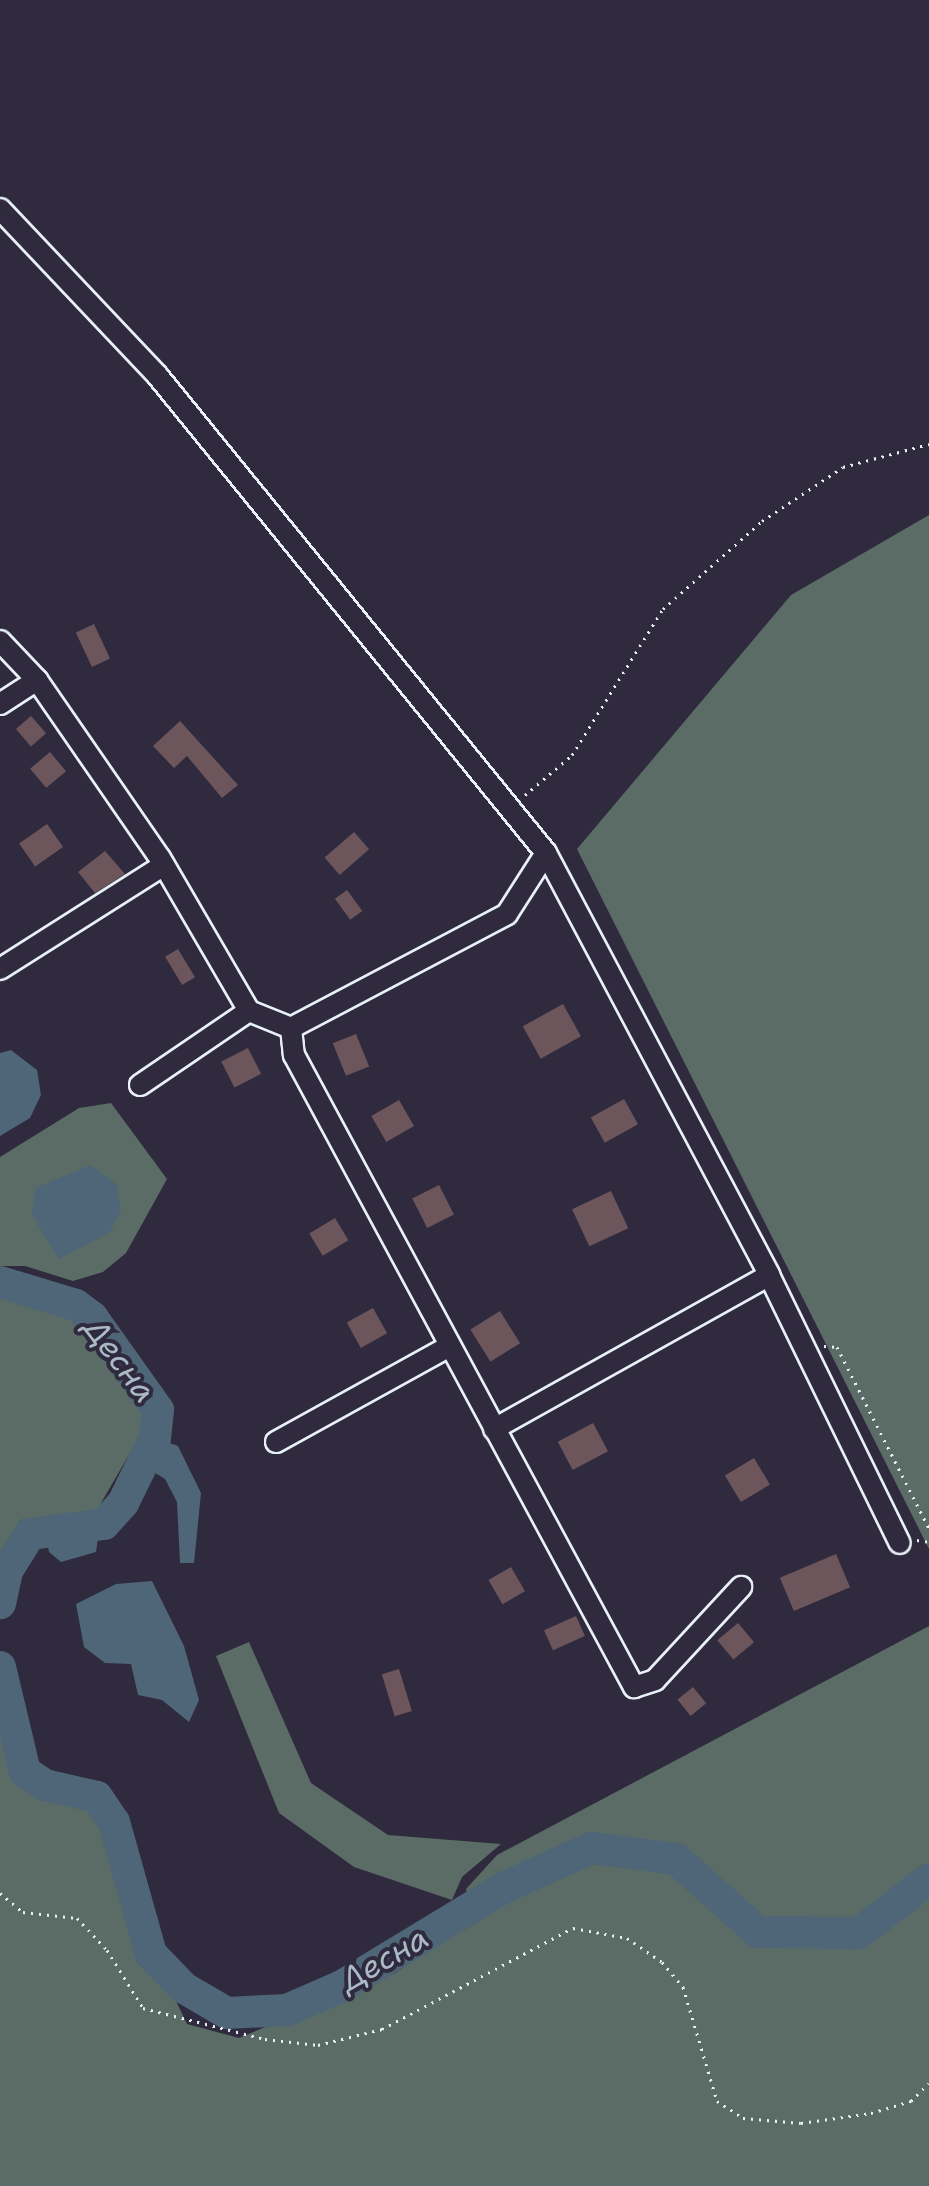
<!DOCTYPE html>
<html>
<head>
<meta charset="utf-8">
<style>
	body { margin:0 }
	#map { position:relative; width:929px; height:2186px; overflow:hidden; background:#2f2a3d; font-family:"Shantell Sans",sans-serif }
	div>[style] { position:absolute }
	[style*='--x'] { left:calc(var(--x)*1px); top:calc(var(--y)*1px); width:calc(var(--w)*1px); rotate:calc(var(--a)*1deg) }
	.green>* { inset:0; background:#5a6c65 }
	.water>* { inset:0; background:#4e6678 }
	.river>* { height:32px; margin:-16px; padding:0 16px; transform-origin:16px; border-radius:16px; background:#4e6678 }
	.building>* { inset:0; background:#6c565c; transform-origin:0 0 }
	.path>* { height:3px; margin-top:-1.5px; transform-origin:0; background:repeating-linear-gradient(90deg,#e8f1f8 0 2px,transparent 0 8px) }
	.roads { filter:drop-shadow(2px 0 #e8f1f8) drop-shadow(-2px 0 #e8f1f8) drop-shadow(0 2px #e8f1f8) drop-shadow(0 -2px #e8f1f8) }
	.minor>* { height:20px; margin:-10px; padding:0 10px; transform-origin:10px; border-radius:10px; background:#2f2a3d }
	span { translate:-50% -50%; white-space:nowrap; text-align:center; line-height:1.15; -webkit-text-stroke:8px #2f2a3d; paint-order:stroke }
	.water-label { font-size:32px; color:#aab9c5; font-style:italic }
</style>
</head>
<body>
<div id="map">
	<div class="green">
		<i style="clip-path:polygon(929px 515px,929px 1549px,577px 849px,791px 595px)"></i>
		<i style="clip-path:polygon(111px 1103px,167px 1179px,126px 1253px,103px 1272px,73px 1281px,25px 1266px,0 1266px,0 1157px,79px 1108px)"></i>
		<i style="clip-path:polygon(0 1297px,69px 1318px,82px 1328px,143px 1414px,141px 1434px,97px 1510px,21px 1520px,0 1554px)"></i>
		<i style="clip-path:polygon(929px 1626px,929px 2186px,0 2186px,0 1731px,12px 1781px,40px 1799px,88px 1810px,100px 1828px,137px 1962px,175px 1999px,187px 2024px,239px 2038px,395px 1973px,474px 1921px,466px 1889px,497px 1855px)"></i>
		<i style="clip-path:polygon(249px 1642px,311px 1783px,388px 1835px,501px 1844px,462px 1877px,452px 1900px,354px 1867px,279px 1813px,216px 1656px)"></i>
	</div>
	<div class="water">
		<i style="clip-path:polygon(11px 1050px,37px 1070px,41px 1095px,30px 1118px,0 1136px,0 1053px)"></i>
		<i style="clip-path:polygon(91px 1165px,117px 1185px,121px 1210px,110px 1232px,59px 1259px,32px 1215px,35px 1188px)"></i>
		<i style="clip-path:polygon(155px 1438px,178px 1446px,201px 1493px,194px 1563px,180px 1563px,177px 1502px,165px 1479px,142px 1465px)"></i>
		<i style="clip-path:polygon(100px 1524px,96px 1552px,61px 1562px,49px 1552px,45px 1532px)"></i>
		<i style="clip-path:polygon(152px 1581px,184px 1646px,199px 1700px,189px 1722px,162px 1700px,138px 1695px,131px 1664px,105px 1663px,84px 1647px,76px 1604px,116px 1584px)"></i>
	</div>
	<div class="river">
		<i style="--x:0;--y:1282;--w:79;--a:16.8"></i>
		<i style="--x:76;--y:1305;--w:20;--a:37"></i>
		<i style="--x:92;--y:1317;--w:114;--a:54.6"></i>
		<i style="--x:158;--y:1410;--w:28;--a:96"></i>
		<i style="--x:155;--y:1438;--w:72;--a:116.2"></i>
		<i style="--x:123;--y:1503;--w:28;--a:132"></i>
		<i style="--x:104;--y:1524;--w:75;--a:172.3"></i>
		<i style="--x:30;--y:1534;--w:44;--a:121.9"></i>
		<i style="--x:7;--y:1571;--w:33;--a:102"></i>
		<i style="--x:0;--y:1667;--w:108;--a:76.6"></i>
		<i style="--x:25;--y:1772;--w:24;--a:33"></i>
		<i style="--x:45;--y:1785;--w:53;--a:13"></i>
		<i style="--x:97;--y:1797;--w:30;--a:56"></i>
		<i style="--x:114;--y:1822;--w:137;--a:74.3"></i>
		<i style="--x:151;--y:1954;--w:47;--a:45.9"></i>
		<i style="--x:184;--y:1988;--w:50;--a:30.2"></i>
		<i style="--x:227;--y:2013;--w:60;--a:-2.9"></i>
		<i style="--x:287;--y:2010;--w:60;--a:-23.6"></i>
		<i style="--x:342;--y:1986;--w:188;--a:-31.3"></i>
		<i style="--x:503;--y:1888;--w:97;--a:-24.4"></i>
		<i style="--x:591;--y:1848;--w:86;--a:7.4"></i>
		<i style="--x:676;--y:1859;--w:110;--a:41.7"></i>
		<i style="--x:758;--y:1932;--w:101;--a:0.6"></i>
		<i style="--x:859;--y:1933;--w:88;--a:-37.6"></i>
	</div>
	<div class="building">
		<i style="left:94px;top:624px;width:38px;height:20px;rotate:65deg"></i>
		<i style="left:31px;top:716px;width:23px;height:20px;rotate:49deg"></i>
		<i style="clip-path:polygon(180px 721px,238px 785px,222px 798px,187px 756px,174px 768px,153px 746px)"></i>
		<i style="left:50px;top:752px;width:25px;height:26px;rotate:50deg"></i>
		<i style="left:47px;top:824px;width:28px;height:34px;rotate:55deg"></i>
		<i style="left:354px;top:832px;width:23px;height:39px;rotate:49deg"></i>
		<i style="clip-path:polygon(105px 851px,125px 874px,95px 893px,78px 872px)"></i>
		<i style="left:347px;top:890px;width:26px;height:15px;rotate:54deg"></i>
		<i style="left:178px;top:949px;width:33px;height:15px;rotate:59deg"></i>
		<i style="left:563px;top:1004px;width:37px;height:46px;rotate:61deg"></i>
		<i style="left:356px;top:1034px;width:35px;height:25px;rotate:68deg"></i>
		<i style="left:248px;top:1048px;width:29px;height:30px;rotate:63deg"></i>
		<i style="left:624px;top:1099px;width:29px;height:38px;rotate:61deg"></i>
		<i style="left:399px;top:1100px;width:30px;height:32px;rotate:60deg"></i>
		<i style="left:439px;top:1185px;width:33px;height:30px;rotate:63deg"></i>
		<i style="left:611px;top:1191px;width:41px;height:43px;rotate:65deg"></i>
		<i style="left:335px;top:1218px;width:26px;height:30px;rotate:59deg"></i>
		<i style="left:373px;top:1308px;width:29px;height:30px;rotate:61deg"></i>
		<i style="left:500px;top:1311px;width:38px;height:35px;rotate:58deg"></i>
		<i style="left:593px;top:1423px;width:32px;height:40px;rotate:62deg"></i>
		<i style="left:754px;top:1458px;width:31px;height:34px;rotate:59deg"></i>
		<i style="left:836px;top:1554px;width:36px;height:61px;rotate:67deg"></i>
		<i style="left:511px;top:1567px;width:28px;height:26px;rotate:60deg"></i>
		<i style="left:576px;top:1616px;width:22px;height:35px;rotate:66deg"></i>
		<i style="left:738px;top:1623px;width:25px;height:27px;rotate:50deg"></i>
		<i style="left:399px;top:1669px;width:44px;height:18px;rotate:73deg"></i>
		<i style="left:693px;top:1687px;width:21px;height:20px;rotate:51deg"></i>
	</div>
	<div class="path">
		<i style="--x:525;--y:795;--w:62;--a:-40.4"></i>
		<i style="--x:572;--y:755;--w:172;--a:-58.1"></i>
		<i style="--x:663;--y:609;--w:132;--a:-41.6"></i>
		<i style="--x:762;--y:521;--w:97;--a:-33.7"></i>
		<i style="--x:843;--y:467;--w:89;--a:-15"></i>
		<i style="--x:824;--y:1346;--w:13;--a:4"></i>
		<i style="--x:837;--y:1347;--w:203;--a:63.1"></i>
		<i style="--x:917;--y:1540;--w:12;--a:9"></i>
		<i style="--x:0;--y:1893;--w:30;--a:40"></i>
		<i style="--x:23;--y:1912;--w:54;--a:6.3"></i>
		<i style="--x:77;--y:1918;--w:44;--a:46.8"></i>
		<i style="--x:107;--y:1950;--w:68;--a:58.2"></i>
		<i style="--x:143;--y:2008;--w:126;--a:14.3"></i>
		<i style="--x:265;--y:2039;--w:53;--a:6.5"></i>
		<i style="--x:318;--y:2045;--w:66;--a:-14"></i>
		<i style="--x:382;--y:2029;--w:216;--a:-27.9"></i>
		<i style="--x:573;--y:1928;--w:55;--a:10.5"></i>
		<i style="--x:627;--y:1938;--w:42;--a:34.4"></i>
		<i style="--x:662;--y:1962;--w:33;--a:50"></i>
		<i style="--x:683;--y:1987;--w:119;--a:73.4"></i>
		<i style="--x:717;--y:2101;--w:31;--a:33"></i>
		<i style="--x:743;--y:2118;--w:58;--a:4.9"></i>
		<i style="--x:801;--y:2123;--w:71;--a:-8.1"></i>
		<i style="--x:871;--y:2113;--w:42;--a:-16.7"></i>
		<i style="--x:911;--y:2101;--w:25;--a:-45"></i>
	</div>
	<div class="roads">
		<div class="minor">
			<i style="--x:0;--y:209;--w:228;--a:46.6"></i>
			<i style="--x:157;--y:375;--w:616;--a:50.86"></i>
			<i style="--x:546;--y:853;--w:477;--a:62.1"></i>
			<i style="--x:769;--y:1275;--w:298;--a:64"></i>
			<i style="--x:0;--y:641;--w:54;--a:46.5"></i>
			<i style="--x:37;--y:680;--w:216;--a:55.4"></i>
			<i style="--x:160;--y:858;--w:177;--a:59.8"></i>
			<i style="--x:249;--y:1011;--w:45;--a:22"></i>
			<i style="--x:291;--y:1028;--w:27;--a:84"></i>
			<i style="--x:294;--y:1055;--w:718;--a:61.72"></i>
			<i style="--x:634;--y:1687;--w:22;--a:-18"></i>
			<i style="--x:655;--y:1680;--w:127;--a:-47.2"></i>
			<i style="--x:0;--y:704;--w:44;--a:-33"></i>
			<i style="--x:0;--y:969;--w:194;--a:-32.4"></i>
			<i style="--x:291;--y:1028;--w:244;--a:-27.8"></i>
			<i style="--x:507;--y:914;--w:72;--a:-57.4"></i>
			<i style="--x:140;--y:1085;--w:132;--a:-34.2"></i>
			<i style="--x:494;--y:1429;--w:315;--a:-29.2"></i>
			<i style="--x:276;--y:1442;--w:199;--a:-28.9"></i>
		</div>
	</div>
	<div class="water-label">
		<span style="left:120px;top:1360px;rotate:53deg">Десна</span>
		<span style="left:384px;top:1959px;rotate:-30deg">Десна</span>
	</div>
</div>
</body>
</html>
